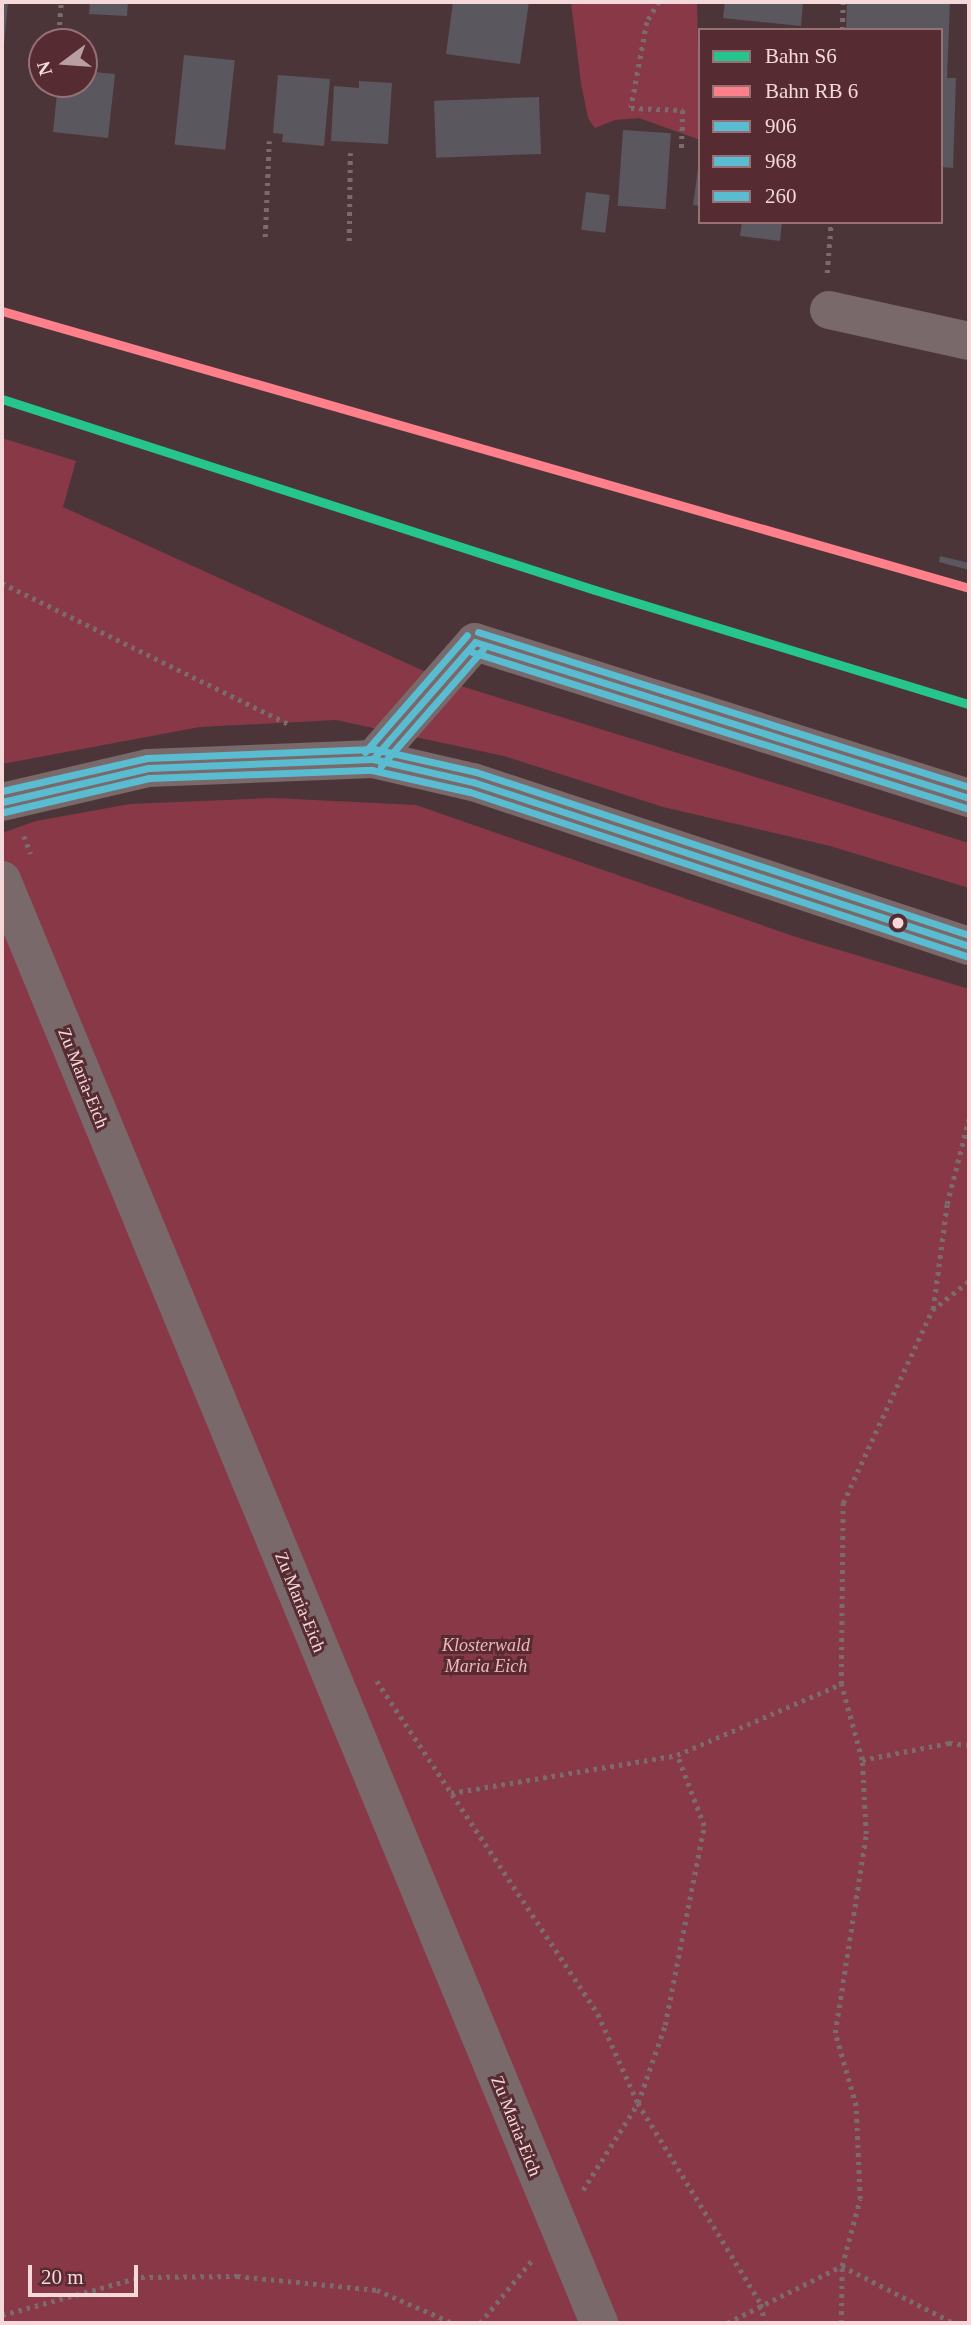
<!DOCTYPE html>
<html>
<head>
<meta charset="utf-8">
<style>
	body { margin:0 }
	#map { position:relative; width:971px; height:2325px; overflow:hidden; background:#4c3538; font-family:Georgia,serif }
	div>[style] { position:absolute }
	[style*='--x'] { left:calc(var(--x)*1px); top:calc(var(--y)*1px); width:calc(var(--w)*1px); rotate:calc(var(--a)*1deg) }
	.green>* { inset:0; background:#893848 }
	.building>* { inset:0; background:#5b575e; transform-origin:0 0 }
	.path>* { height:4.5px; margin-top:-2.25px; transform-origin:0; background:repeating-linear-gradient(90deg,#7c6b6d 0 3.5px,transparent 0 8.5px) }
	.minor>* { height:38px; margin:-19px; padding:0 19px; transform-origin:19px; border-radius:19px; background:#7a696a }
	.bus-1>* { height:7px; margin:-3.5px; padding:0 3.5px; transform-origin:3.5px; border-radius:3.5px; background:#5abcd0 }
	.bus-2>* { height:7px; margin:-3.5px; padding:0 3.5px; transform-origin:3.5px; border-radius:3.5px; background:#5abcd0 }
	.bus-3>* { height:7px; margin:-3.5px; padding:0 3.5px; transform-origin:3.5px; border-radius:3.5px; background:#5abcd0 }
	.rail-1>* { height:9px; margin:-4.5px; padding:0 4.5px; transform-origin:4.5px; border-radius:4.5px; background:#26c58d }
	.rail-2>* { height:9px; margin:-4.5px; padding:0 4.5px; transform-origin:4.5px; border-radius:4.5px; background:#ff808b }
	.dots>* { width:19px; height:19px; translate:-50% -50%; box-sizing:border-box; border:4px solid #562b31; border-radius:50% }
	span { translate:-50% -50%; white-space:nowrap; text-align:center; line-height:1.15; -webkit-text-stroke:6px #562b31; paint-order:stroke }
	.street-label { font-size:18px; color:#f4d8da }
	.park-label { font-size:18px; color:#f2b5bb; font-style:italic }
	.frame { position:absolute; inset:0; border:4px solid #f4d8da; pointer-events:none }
	.legend { position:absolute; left:698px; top:28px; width:245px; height:196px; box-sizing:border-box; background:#562b31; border:2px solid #957075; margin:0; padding:9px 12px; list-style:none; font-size:21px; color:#f4d8da }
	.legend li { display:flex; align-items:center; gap:14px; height:35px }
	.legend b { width:35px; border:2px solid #957075 }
	.north { position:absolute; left:28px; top:28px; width:70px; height:70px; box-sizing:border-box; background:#562b31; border:2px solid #957075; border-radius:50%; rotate:254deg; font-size:19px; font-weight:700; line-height:28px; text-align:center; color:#f4d8da }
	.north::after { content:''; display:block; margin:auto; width:24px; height:32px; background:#b99fa1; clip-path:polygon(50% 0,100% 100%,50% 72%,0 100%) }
	.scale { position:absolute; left:28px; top:2265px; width:110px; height:32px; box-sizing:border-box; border:4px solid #f4d8da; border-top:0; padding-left:9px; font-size:21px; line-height:24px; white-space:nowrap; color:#f4d8da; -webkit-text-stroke:5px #562b31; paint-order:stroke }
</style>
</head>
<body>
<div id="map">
	<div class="green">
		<i style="clip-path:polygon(571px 2px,697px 2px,700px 140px,639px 118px,615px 120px,595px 128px,588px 118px,581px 83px)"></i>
		<i style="clip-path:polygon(2px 438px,76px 461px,63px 507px,448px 682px,969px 843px,969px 888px,830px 846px,663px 807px,504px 756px,336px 720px,200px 727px,2px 764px)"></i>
		<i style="clip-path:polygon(272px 798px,416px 805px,799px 938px,969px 989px,969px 2323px,2px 2323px,2px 833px,36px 821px,130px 804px)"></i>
	</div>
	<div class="building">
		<i style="clip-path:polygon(2px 2px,8px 2px,4px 44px,2px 44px)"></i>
		<i style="clip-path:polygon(90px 2px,128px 2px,127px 16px,89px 14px)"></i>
		<i style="clip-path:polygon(453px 2px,529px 2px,520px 64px,446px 54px)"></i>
		<i style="clip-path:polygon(725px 2px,803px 2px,801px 26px,723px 18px)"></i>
		<i style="clip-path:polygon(847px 2px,950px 2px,947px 78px,956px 78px,953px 168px,941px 167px,941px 30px,846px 30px)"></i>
		<i style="left:184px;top:55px;width:51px;height:90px;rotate:6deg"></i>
		<i style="clip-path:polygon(84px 71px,115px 74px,108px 138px,53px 132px,58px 84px,84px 84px)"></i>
		<i style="clip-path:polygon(278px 75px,330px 79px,324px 146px,282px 142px,283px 134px,273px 133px)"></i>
		<i style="clip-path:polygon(359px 81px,392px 83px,388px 144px,331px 141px,334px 86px,359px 88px)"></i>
		<i style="left:539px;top:97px;width:57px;height:105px;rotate:88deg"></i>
		<i style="left:623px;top:130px;width:48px;height:76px;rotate:4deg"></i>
		<i style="clip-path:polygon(698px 169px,700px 169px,700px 206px,693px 205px)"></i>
		<i style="left:586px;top:192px;width:24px;height:38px;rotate:7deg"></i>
		<i style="clip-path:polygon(742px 222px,782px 222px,780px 241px,740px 236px)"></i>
		<i style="clip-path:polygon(940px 556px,969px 563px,969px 570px,939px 562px)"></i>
	</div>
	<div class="path">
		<i style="--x:659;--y:2;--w:23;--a:121"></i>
		<i style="--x:647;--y:22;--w:87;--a:100.5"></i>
		<i style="--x:631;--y:108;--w:52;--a:2.2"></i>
		<i style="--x:683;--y:110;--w:38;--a:92"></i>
		<i style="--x:842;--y:30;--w:28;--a:-88"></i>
		<i style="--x:58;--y:42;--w:40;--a:-85.7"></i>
		<i style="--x:265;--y:237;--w:96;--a:-87.6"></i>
		<i style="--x:349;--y:241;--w:88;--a:-89.3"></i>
		<i style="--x:827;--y:273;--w:51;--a:-85.5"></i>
		<i style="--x:2;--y:583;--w:320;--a:26.2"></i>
		<i style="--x:24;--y:836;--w:19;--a:69"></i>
		<i style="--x:933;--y:1309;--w:106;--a:-82.4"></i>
		<i style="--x:947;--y:1204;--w:89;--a:-75.7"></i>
		<i style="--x:377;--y:1681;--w:400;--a:56.4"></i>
		<i style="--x:598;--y:2014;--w:98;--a:65.8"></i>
		<i style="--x:638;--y:2103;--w:236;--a:58.5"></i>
		<i style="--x:761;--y:2304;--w:19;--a:78"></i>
		<i style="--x:862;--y:1760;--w:89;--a:-11.1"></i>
		<i style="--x:949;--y:1743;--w:20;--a:6"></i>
		<i style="--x:451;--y:1793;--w:229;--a:-9.5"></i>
		<i style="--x:677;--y:1755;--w:179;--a:-23.4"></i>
		<i style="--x:583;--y:2190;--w:103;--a:-57.7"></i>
		<i style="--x:638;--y:2103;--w:83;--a:-70.9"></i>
		<i style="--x:665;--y:2025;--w:203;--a:-78.9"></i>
		<i style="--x:704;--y:1826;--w:76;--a:-110.8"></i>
		<i style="--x:842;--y:2266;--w:126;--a:27"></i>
		<i style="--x:2;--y:2315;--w:144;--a:-15.3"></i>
		<i style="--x:141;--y:2277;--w:96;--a:-0.6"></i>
		<i style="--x:237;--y:2276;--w:141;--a:5.7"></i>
		<i style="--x:377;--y:2290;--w:83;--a:23.5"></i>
		<i style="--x:480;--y:2323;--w:83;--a:-50.4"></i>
		<i style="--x:727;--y:2323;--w:128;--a:-26.4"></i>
		<i style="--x:841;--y:2323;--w:57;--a:-89"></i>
		<i style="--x:842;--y:2266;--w:69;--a:-75"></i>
		<i style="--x:860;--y:2199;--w:93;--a:-92.5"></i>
		<i style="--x:856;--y:2106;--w:76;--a:-106"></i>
		<i style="--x:835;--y:2033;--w:201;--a:-81.1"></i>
		<i style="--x:866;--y:1834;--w:74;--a:-93.1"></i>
		<i style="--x:862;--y:1760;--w:79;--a:-105.4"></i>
		<i style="--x:841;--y:1684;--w:181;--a:-89.4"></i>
		<i style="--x:843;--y:1503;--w:213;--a:-65.2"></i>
		<i style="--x:932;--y:1310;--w:47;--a:-38.1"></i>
	</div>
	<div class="minor">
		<i style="--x:829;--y:310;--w:143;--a:12.5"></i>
		<i style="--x:373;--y:759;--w:155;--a:-48.9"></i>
		<i style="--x:475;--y:642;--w:518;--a:17.53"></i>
		<i style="--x:2;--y:802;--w:150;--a:-13.1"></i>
		<i style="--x:148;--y:768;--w:225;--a:-2.3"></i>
		<i style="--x:373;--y:759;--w:103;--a:13"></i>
		<i style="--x:473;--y:782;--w:522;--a:18.3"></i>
		<i style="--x:2;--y:880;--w:1562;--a:67.52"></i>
	</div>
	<div class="bus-1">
		<i style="--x:475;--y:642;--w:518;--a:17.53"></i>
		<i style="--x:373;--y:759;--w:155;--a:-48.9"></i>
		<i style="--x:2;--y:802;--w:150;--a:-13.1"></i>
		<i style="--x:148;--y:768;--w:225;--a:-2.3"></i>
		<i style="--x:373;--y:759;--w:103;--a:13"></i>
		<i style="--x:473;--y:782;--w:522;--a:18.3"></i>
	</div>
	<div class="bus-2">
		<i style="--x:472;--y:652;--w:518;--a:17.53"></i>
		<i style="--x:381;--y:766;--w:155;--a:-48.9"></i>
		<i style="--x:4;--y:812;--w:149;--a:-13.2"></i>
		<i style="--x:149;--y:778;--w:223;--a:-2.1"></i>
		<i style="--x:372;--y:770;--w:100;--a:12.7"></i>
		<i style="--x:470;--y:792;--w:522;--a:18.3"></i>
	</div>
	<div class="bus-3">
		<i style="--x:478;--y:632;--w:515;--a:17.52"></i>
		<i style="--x:365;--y:752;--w:155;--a:-48.9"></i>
		<i style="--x:2;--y:791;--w:149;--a:-12.8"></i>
		<i style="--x:147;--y:758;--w:227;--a:-2.3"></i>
		<i style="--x:374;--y:749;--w:105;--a:12.7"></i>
		<i style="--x:476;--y:772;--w:519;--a:18.3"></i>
	</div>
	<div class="rail-1">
		<i style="--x:2;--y:399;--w:623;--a:17.85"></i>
		<i style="--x:595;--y:590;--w:391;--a:17"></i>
	</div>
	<div class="rail-2">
		<i style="--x:2;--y:311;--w:1006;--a:15.98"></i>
	</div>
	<div class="dots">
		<i style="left:898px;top:923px;background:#f4d8da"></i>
	</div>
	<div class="street-label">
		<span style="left:83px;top:1078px;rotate:68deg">Zu Maria-Eich</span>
		<span style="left:300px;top:1602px;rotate:68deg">Zu Maria-Eich</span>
		<span style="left:516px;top:2126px;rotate:68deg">Zu Maria-Eich</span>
	</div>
	<div class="park-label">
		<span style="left:486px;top:1656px">Klosterwald<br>Maria Eich</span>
	</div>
	<div class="frame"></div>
	<ul class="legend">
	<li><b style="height:9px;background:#26c58d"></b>Bahn S6</li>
	<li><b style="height:9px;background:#ff808b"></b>Bahn RB 6</li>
	<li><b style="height:9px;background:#5abcd0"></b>906</li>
	<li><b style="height:9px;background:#5abcd0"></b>968</li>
	<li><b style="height:9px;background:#5abcd0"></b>260</li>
	</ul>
	<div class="north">N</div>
	<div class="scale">20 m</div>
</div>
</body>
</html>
